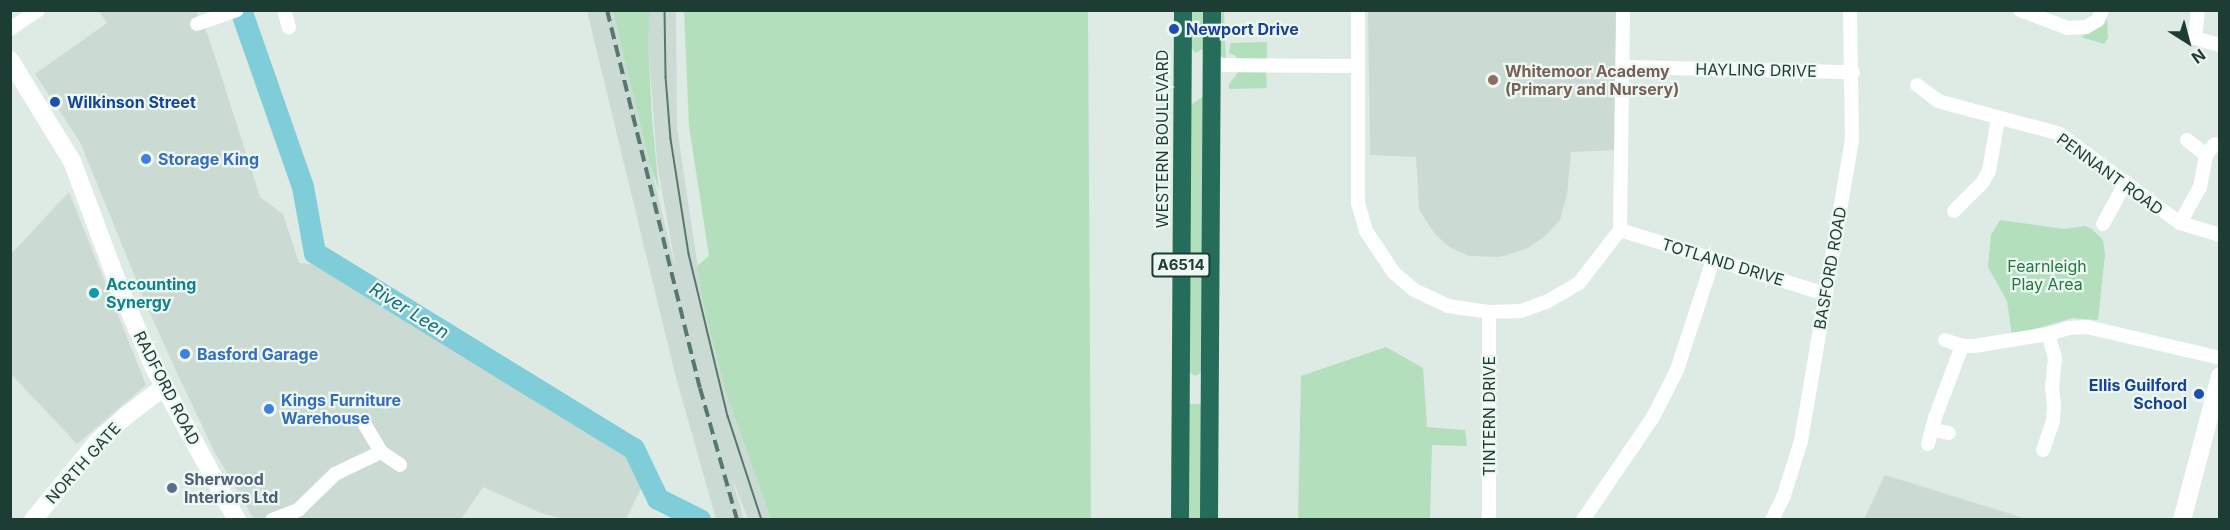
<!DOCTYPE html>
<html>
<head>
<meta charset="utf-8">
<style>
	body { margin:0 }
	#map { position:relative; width:2230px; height:530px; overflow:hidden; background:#ddebe4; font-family:Inter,sans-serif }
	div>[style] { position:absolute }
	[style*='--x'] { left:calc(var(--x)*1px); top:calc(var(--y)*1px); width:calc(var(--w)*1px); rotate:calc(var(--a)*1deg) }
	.built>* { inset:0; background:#cbdbd3 }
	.green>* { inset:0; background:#b3dfbd; transform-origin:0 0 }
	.river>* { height:22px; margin:-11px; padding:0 11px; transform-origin:11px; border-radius:11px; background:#7ecdd8 }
	.street>* { height:14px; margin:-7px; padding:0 7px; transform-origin:7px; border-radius:7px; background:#fff }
	.secondary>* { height:18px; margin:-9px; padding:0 9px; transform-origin:9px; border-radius:9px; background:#fff }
	.highway>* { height:18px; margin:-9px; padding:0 9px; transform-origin:9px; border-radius:9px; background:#266c5a }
	.tram>* { height:1.5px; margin:-0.75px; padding:0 0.75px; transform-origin:0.75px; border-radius:0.75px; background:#57786e }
	.rail>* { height:4px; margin-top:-2px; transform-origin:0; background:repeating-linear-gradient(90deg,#57786e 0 12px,transparent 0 18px) }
	.dots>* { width:16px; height:16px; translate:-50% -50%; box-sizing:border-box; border:3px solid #eef8f2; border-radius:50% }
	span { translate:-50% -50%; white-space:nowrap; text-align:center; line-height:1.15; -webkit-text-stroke:4.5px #eef8f2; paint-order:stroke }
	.shield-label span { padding:2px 4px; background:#eef8f2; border:2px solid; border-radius:4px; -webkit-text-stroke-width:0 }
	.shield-label { font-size:15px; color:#1d3c33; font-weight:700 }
	.transit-label { font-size:16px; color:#164399; font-weight:700 }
	.left { translate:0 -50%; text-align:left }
	.right { translate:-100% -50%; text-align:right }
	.street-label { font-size:16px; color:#1d3c33 }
	.education-label { font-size:16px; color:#785e54; font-weight:700 }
	.shop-label { font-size:16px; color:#366cbe; font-weight:700 }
	.park-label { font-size:16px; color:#237740 }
	.culture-label { font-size:16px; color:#0d838f; font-weight:700 }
	.service-label { font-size:16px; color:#4e5e75; font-weight:700 }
	.water-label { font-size:18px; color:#11707e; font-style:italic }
	.frame { position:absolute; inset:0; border:12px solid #1d3c33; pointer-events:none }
	.north { position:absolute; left:2158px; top:12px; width:60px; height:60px; -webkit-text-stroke:4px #eef8f2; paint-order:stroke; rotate:144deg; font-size:16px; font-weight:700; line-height:24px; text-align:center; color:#1d3c33 }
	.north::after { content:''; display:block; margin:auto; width:21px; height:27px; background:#1d3c33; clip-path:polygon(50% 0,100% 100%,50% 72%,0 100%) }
</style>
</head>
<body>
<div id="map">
	<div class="built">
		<i style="clip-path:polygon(99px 11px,196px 11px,208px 35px,260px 197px,283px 214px,299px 263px,317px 265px,635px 462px,645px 481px,626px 519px,563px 519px,541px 513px,483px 487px,461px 519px,254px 519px,214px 451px,177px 373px,149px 311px,80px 142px,35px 74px,107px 23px)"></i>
		<i style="clip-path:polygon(587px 11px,613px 11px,676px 270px,657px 163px,648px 40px,650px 11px,676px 11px,677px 128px,704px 308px,726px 393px,771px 519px,748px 519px,731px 476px,744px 519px,716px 519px,675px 374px)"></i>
		<i style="clip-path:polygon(1368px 11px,1620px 11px,1615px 150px,1571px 152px,1567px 194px,1560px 220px,1545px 236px,1528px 248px,1500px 257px,1469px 256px,1449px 247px,1435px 234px,1419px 210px,1416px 157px,1370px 155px)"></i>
		<i style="clip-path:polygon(69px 192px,146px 385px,77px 444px,10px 373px,11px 254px)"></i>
		<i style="clip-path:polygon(1885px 475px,2027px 519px,1864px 519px)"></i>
	</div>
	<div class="green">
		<i style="clip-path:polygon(613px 11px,650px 11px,648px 40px,652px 119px,659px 191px,650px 164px)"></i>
		<i style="clip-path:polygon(684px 11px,1088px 11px,1091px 519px,771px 519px,726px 393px,704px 308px,697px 266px,709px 256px,689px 126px)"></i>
		<i style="clip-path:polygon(1190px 11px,1206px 11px,1203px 49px,1195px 53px,1190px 46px)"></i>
		<i style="clip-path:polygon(1218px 11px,1224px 11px,1226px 60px,1219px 54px)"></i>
		<i style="clip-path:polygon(2107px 18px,2108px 38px,2104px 44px,2081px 37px,2101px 26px)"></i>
		<i style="clip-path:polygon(1267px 42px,1267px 60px,1237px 60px,1236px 56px,1229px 53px,1230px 43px)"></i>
		<i style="clip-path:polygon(1239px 71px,1266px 71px,1267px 88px,1229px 89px,1229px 84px)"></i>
		<i style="clip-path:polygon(1204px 96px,1203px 371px,1196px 376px,1188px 372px,1189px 106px)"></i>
		<i style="clip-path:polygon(2000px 220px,2064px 229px,2085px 226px,2092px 229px,2103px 240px,2105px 254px,2098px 320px,2072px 318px,2012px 336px,2007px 301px,1988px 267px,1991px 235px)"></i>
		<i style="clip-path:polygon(1386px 347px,1423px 368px,1427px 427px,1465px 430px,1467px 446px,1432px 445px,1430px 519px,1298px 519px,1301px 376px)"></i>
		<i style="left:1202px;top:404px;width:115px;height:15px;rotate:90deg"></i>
	</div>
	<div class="river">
		<i style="--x:241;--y:10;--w:188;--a:70.7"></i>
		<i style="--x:303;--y:187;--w:67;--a:79.7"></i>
		<i style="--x:315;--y:253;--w:374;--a:31.6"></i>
		<i style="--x:634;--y:449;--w:55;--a:64.4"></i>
		<i style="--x:658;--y:499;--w:47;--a:26.6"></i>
	</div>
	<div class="street">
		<i style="--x:284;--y:10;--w:18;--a:74"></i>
		<i style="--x:1358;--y:10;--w:193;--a:90"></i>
		<i style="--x:1358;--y:203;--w:29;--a:74"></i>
		<i style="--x:1366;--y:231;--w:50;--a:56.3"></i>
		<i style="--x:1394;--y:273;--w:26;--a:40"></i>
		<i style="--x:1414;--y:290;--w:38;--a:25"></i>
		<i style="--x:1448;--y:306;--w:41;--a:8.3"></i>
		<i style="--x:1489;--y:312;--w:32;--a:-2"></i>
		<i style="--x:1521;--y:311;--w:29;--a:-20"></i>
		<i style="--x:1548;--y:301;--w:36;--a:-30"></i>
		<i style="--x:1579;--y:283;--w:67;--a:-52.3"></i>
		<i style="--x:1620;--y:230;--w:220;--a:-89.2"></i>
		<i style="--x:2020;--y:10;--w:51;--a:20.6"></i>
		<i style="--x:2068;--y:28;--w:18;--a:-3"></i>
		<i style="--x:2086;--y:27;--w:14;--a:-30"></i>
		<i style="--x:2098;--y:20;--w:11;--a:-68"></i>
		<i style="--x:2198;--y:10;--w:28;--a:96"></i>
		<i style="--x:2195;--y:38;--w:26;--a:16"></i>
		<i style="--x:197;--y:24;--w:42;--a:-19.3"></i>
		<i style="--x:10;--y:29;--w:34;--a:-34"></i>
		<i style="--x:1211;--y:65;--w:147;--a:0.4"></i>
		<i style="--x:1624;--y:67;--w:229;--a:1.3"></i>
		<i style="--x:1917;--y:85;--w:26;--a:37"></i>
		<i style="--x:1938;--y:101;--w:126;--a:15.1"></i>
		<i style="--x:2060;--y:134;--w:149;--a:36.6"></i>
		<i style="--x:2180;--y:223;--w:42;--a:16.7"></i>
		<i style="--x:2187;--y:140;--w:24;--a:38"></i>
		<i style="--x:1954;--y:211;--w:40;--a:-45"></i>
		<i style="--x:1982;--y:183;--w:14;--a:-60"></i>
		<i style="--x:1989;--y:171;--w:53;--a:-80.2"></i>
		<i style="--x:2180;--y:223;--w:41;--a:-60.9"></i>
		<i style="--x:2200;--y:187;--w:33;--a:-79"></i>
		<i style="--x:2206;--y:155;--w:14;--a:-51"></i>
		<i style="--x:2103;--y:224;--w:48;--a:-61.3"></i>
		<i style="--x:1620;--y:230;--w:216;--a:17.3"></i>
		<i style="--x:1489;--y:312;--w:208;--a:90"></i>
		<i style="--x:1945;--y:340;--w:18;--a:19"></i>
		<i style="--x:1962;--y:346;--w:12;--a:0"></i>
		<i style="--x:1974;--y:346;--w:75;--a:-9.2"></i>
		<i style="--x:2048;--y:334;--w:22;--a:-16"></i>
		<i style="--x:2069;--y:328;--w:18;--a:-3"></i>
		<i style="--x:2087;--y:327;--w:137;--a:13.1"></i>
		<i style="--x:365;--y:425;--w:31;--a:59"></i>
		<i style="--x:381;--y:452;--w:23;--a:34"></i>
		<i style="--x:1932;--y:430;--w:17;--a:10"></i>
		<i style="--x:1928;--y:444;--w:30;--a:-75"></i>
		<i style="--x:1936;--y:415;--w:74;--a:-69.4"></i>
		<i style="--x:2043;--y:450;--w:31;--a:-71"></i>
		<i style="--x:2053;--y:421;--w:16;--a:-86"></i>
		<i style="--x:2054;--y:405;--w:18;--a:-96"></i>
		<i style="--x:2052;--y:387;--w:29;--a:-84"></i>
		<i style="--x:2055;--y:358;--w:25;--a:-106"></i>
		<i style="--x:272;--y:520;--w:28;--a:-21"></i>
		<i style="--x:298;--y:510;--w:52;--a:-44.2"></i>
		<i style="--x:335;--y:474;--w:51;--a:-25.6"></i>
		<i style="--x:1583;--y:520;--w:125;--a:-55.8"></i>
		<i style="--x:1653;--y:417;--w:53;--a:-62.9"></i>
		<i style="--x:1677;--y:370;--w:116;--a:-71.9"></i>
		<i style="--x:1772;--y:520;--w:28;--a:-64"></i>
		<i style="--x:1784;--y:495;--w:57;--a:-72.5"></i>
		<i style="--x:1801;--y:441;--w:304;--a:-80.4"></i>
		<i style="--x:1852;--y:141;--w:131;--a:-90.9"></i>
	</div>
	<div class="secondary">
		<i style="--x:10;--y:60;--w:119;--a:58.5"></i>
		<i style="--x:72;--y:161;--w:134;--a:69.5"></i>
		<i style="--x:119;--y:287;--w:88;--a:66.6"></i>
		<i style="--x:154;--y:368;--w:173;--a:61.4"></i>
		<i style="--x:33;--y:520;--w:102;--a:-50.6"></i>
		<i style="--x:98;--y:441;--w:39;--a:-42"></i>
		<i style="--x:127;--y:415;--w:46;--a:-37.1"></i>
		<i style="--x:2182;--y:520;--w:149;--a:-75.2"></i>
	</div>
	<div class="highway">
		<i style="--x:1180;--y:520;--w:510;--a:-89.66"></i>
		<i style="--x:1209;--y:520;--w:510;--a:-89.66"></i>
	</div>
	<div class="tram">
		<i style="--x:665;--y:10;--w:67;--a:89.1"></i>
		<i style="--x:666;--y:77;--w:62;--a:85.4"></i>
		<i style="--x:671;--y:139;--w:116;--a:81.1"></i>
		<i style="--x:689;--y:254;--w:167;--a:76.5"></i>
		<i style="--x:728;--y:416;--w:109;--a:71.9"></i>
	</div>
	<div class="rail">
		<i style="--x:607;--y:10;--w:389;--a:76.2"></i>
		<i style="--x:700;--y:388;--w:137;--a:74.3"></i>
	</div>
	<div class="dots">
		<i style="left:1174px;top:29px;background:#1a4fb4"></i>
		<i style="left:1493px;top:80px;background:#8d6e63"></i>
		<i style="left:55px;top:102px;background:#1a4fb4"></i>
		<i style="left:146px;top:159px;background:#3f7fe0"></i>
		<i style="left:94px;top:293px;background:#0f9aa8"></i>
		<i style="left:185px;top:354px;background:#3f7fe0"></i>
		<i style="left:2199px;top:394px;background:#1a4fb4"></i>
		<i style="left:269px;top:409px;background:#3f7fe0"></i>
		<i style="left:172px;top:488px;background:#5c6f8a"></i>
	</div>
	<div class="shield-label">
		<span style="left:1181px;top:265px">A6514</span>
	</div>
	<div class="transit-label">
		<span class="left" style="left:1186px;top:29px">Newport Drive</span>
		<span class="left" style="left:67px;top:102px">Wilkinson Street</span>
		<span class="right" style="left:2187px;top:394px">Ellis Guilford<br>School</span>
	</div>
	<div class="street-label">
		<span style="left:1756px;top:70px;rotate:1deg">HAYLING DRIVE</span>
		<span style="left:1162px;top:139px;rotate:-90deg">WESTERN BOULEVARD</span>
		<span style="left:2110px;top:174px;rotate:36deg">PENNANT ROAD</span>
		<span style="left:1723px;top:262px;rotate:17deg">TOTLAND DRIVE</span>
		<span style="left:1830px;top:268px;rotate:-80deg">BASFORD ROAD</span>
		<span style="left:167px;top:388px;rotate:63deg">RADFORD ROAD</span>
		<span style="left:1489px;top:416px;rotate:-90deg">TINTERN DRIVE</span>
		<span style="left:83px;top:463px;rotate:-48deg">NORTH GATE</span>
	</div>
	<div class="education-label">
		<span class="left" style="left:1505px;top:80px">Whitemoor Academy<br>(Primary and Nursery)</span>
	</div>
	<div class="shop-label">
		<span class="left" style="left:158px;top:159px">Storage King</span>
		<span class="left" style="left:197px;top:354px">Basford Garage</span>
		<span class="left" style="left:281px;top:409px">Kings Furniture<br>Warehouse</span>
	</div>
	<div class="park-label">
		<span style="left:2047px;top:275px">Fearnleigh<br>Play Area</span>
	</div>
	<div class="culture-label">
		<span class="left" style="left:106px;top:293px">Accounting<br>Synergy</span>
	</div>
	<div class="service-label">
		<span class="left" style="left:184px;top:488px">Sherwood<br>Interiors Ltd</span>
	</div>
	<div class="water-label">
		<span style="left:409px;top:311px;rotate:32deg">River Leen</span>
	</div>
	<div class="frame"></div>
	<div class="north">N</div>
</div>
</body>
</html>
